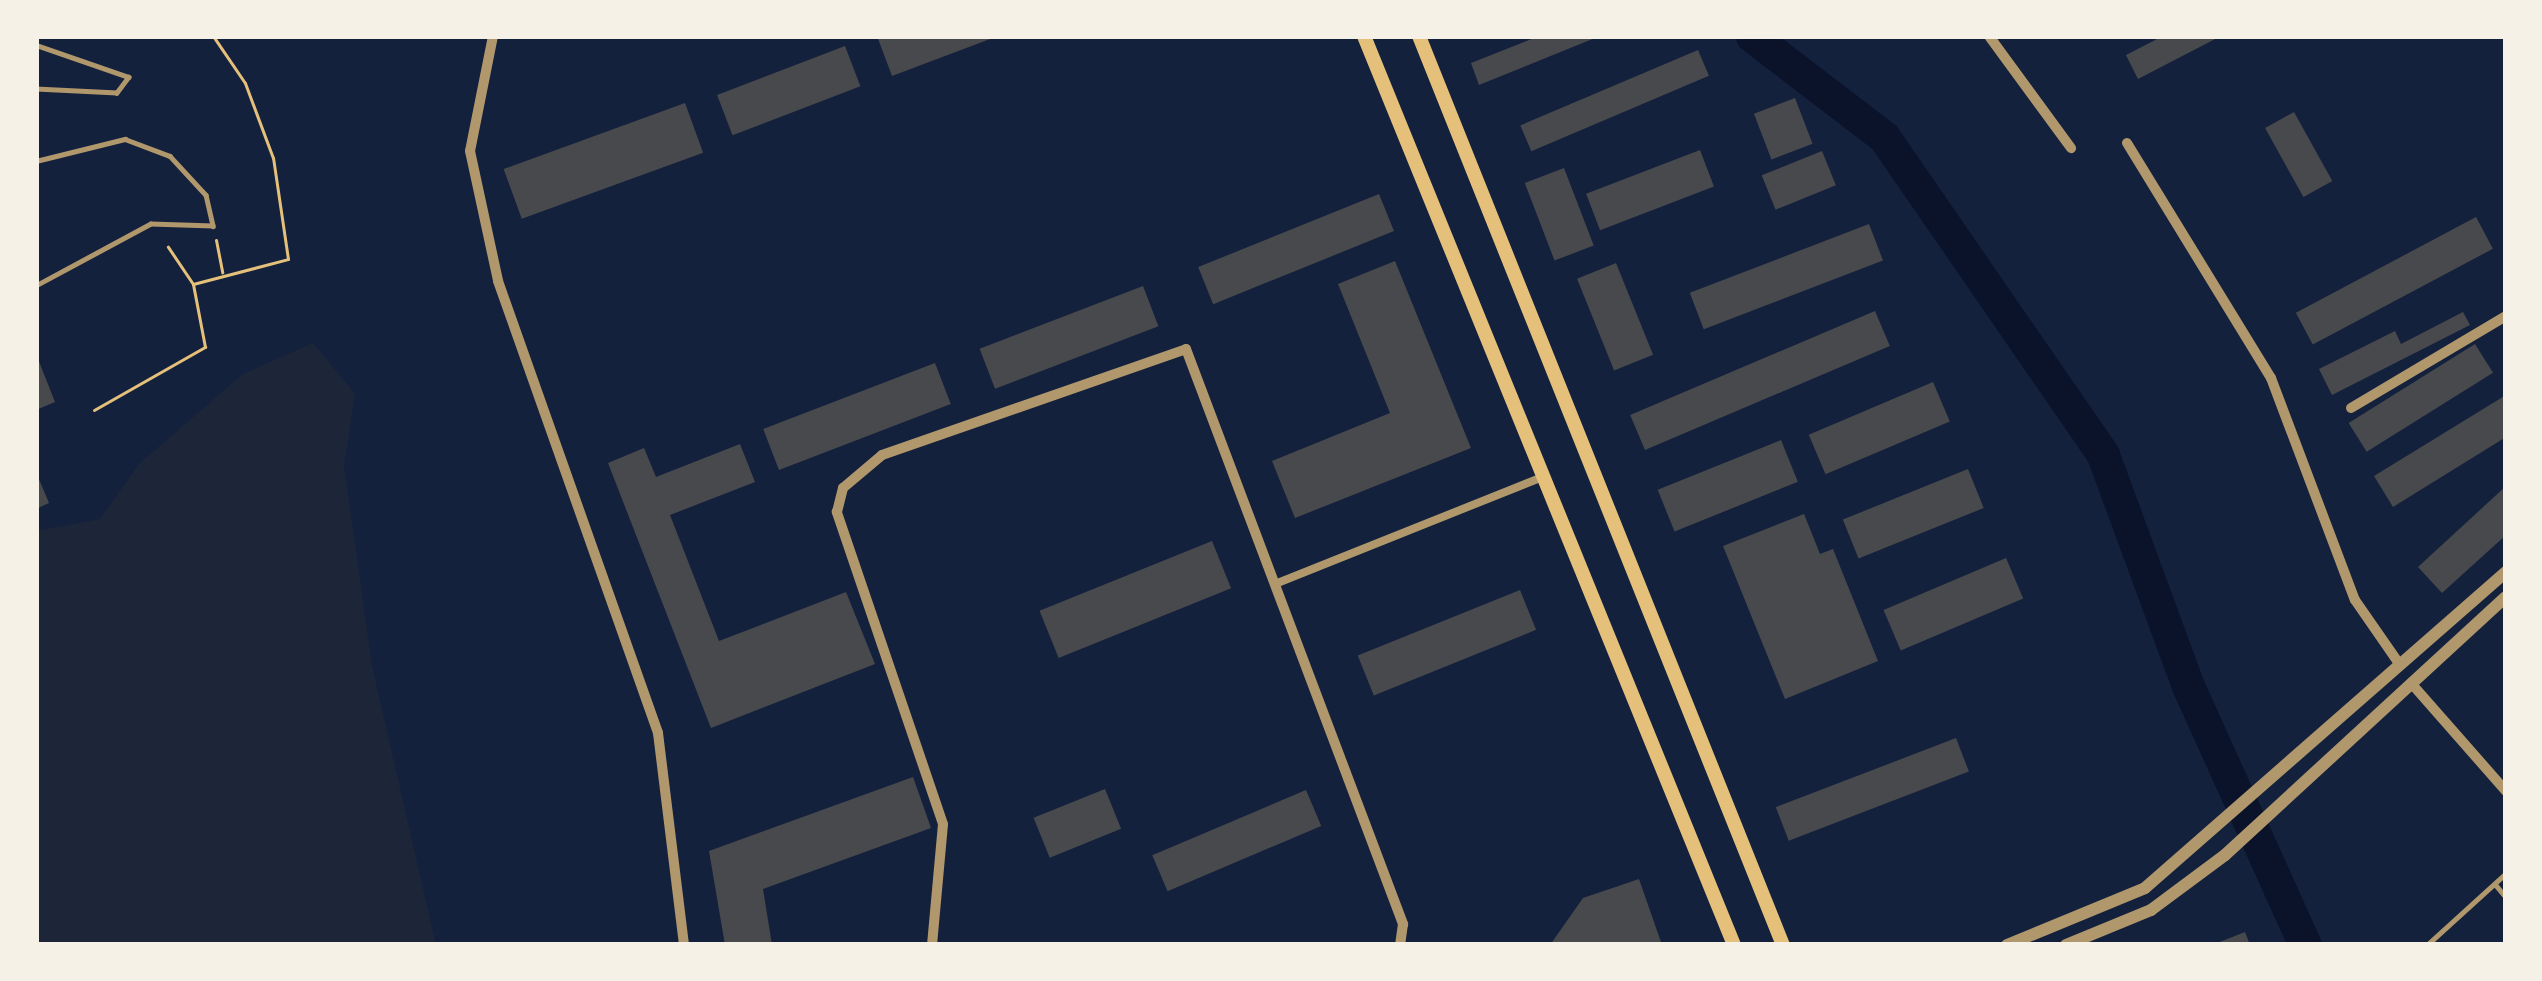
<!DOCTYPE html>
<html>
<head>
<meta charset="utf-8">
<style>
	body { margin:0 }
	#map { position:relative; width:2542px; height:981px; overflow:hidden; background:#14213d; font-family:Arial,sans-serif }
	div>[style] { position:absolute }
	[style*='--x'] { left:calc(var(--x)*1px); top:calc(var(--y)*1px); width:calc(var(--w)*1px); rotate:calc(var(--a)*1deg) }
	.green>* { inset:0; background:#1d2539 }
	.river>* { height:33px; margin:-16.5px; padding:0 16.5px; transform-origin:16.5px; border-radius:16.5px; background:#0b132b }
	.building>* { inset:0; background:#48494c; transform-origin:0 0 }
	.path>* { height:3px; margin:-1.5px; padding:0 1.5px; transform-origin:1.5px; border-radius:1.5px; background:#e5c07b }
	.service>* { height:4.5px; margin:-2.25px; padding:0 2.25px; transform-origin:2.25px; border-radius:2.25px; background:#b1986c }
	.pedestrian>* { height:8px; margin:-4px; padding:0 4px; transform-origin:4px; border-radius:4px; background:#b1986c }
	.minor>* { height:10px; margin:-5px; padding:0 5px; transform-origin:5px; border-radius:5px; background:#b1986c }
	.tertiary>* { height:12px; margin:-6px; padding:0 6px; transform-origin:6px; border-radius:6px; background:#b1986c }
	.secondary>* { height:14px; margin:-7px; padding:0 7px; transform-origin:7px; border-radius:7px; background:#e5c07b }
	span { translate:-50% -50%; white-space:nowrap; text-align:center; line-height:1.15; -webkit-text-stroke:12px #f6f1e7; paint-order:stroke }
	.frame { position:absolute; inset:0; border:39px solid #f6f1e7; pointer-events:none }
</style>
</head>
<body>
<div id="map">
	<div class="green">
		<i style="clip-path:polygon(313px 343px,355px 394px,344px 466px,372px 666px,436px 945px,36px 945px,36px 531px,100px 519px,139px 464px,243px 374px)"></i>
	</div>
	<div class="river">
		<i style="--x:1752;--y:36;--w:166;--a:37.4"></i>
		<i style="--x:1884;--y:137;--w:386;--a:55.4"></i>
		<i style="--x:2103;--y:455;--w:246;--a:69.8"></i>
		<i style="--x:2188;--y:686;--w:284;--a:65.7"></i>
	</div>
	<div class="building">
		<i style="clip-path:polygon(877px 36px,998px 36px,892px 76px)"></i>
		<i style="clip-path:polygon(1539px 36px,1600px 36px,1479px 85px,1471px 63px)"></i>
		<i style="clip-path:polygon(2163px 36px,2221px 36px,2138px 79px,2126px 55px)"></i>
		<i style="left:845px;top:46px;width:43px;height:137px;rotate:69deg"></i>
		<i style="left:1698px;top:50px;width:28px;height:193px;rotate:67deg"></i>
		<i style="left:1795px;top:98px;width:49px;height:44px;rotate:69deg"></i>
		<i style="left:685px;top:103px;width:53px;height:193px;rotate:70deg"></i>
		<i style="left:2294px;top:112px;width:79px;height:33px;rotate:61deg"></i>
		<i style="left:1700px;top:150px;width:39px;height:122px;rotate:69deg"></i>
		<i style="left:1822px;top:151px;width:37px;height:65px;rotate:68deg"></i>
		<i style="left:1564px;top:168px;width:83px;height:42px;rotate:69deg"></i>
		<i style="left:1379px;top:194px;width:40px;height:195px;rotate:68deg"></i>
		<i style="left:2476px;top:217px;width:36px;height:204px;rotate:62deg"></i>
		<i style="left:1869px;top:224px;width:39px;height:192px;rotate:69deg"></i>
		<i style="clip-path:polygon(1395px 261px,1471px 448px,1295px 518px,1272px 461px,1390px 413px,1338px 284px)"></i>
		<i style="left:1616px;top:263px;width:99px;height:42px;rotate:68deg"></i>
		<i style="left:1143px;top:286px;width:43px;height:175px;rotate:69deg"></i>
		<i style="left:1875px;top:311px;width:38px;height:266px;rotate:67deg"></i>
		<i style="clip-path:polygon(2463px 312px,2470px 325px,2332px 395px,2319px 369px,2395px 331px,2401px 344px)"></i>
		<i style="left:2475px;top:344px;width:34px;height:149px;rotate:58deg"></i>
		<i style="clip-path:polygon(36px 354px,55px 402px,36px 410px)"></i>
		<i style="left:935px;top:363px;width:44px;height:184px;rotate:69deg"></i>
		<i style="left:1933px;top:382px;width:43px;height:135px;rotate:67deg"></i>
		<i style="clip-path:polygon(2506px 395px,2506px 437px,2393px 507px,2374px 476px)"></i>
		<i style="left:1781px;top:440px;width:45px;height:133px;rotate:68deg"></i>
		<i style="clip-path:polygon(740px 444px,755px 482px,670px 515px,719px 641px,846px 592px,875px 664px,711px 728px,608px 463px,644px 448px,656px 477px)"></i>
		<i style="left:1968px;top:469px;width:42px;height:135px;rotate:68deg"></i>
		<i style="clip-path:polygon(36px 472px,49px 503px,36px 509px)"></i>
		<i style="clip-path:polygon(2506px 486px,2506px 535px,2442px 593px,2418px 567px)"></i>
		<i style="clip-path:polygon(1804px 514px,1820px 554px,1833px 549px,1878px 661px,1785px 699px,1723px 546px)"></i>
		<i style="left:1212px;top:541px;width:51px;height:186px;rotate:68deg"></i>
		<i style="left:2006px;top:558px;width:44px;height:133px;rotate:67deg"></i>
		<i style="left:1520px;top:590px;width:43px;height:175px;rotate:68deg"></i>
		<i style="left:1956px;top:738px;width:36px;height:193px;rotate:69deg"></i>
		<i style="clip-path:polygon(913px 777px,931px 828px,763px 889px,772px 945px,725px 945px,709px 851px)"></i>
		<i style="left:1105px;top:789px;width:43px;height:77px;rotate:68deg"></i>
		<i style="left:1306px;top:790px;width:39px;height:167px;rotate:67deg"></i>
		<i style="clip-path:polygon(1639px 879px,1662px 945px,1550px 945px,1583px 898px)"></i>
		<i style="clip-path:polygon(2245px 932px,2250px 945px,2212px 945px)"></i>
	</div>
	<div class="path">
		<i style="--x:216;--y:240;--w:33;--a:79"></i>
		<i style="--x:193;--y:284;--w:98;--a:-14.7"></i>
		<i style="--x:288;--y:259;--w:102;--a:-98.4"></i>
		<i style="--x:273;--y:158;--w:80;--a:-110.5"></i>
		<i style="--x:245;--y:83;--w:57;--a:-124.2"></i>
		<i style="--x:94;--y:410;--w:128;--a:-29.6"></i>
		<i style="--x:205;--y:347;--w:64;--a:-100.8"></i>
		<i style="--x:193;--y:284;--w:45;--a:-124"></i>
	</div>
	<div class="service">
		<i style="--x:36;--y:45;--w:98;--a:19"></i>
		<i style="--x:129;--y:77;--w:20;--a:127"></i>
		<i style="--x:117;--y:93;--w:81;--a:-177.2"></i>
		<i style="--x:36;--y:161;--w:92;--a:-13.9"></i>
		<i style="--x:125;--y:139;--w:48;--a:20.7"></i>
		<i style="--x:170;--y:156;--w:53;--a:47.3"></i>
		<i style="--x:206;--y:195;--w:32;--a:77"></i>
		<i style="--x:213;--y:226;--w:62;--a:-178.2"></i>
		<i style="--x:151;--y:224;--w:131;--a:151.7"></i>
		<i style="--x:2495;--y:884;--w:17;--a:50"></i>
		<i style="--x:2427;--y:945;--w:107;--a:-42.3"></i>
	</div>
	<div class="pedestrian">
		<i style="--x:1275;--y:584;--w:289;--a:-21.8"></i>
	</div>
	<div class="minor">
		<i style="--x:493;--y:36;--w:117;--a:101.3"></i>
		<i style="--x:470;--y:151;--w:133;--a:77.8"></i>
		<i style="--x:498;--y:281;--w:479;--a:70.5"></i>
		<i style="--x:658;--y:733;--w:214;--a:83"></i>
		<i style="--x:1989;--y:36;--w:139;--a:53.8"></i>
		<i style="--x:2127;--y:143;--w:276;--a:58.5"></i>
		<i style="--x:2271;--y:378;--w:237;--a:69.3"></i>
		<i style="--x:2355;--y:600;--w:79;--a:55.3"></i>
		<i style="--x:2351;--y:408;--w:180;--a:-30.7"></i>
		<i style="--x:2411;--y:683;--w:144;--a:48.7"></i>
		<i style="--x:932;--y:945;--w:121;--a:-84.8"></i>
		<i style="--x:943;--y:824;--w:330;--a:-108.8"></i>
		<i style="--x:837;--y:512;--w:25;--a:-76"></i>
		<i style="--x:843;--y:488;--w:51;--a:-40.2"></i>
		<i style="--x:882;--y:455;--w:322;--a:-19.2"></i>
		<i style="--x:1186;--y:349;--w:615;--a:69.32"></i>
		<i style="--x:1403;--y:924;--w:21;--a:98"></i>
	</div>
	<div class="tertiary">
		<i style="--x:2007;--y:945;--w:149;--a:-22.4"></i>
		<i style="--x:2145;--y:888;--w:480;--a:-41.2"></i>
		<i style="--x:2066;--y:945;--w:92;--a:-22.4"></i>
		<i style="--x:2151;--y:910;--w:92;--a:-36.6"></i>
		<i style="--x:2225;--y:855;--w:381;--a:-42.6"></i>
	</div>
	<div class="secondary">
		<i style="--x:1364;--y:36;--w:981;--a:67.85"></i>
		<i style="--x:1419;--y:36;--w:979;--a:68.18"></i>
	</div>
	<div class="frame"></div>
</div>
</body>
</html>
